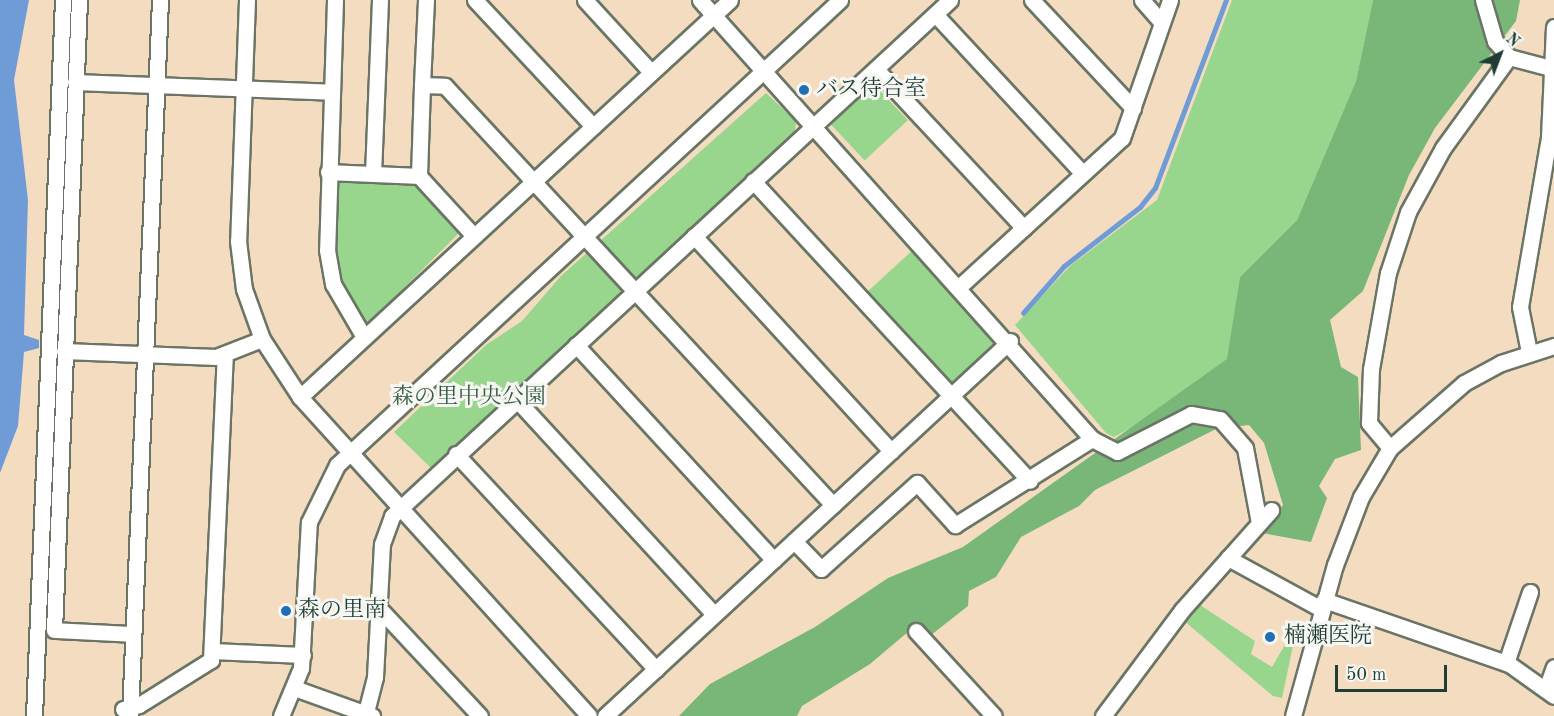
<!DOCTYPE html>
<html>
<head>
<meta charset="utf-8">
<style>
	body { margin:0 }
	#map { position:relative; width:1554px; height:716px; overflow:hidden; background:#f4dcc1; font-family:"Old Standard TT","Noto Serif JP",serif }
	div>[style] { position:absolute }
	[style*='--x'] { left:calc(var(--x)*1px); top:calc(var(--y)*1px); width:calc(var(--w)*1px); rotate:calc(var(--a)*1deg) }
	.green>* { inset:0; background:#97d68c; transform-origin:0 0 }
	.forest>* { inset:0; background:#79b778 }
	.water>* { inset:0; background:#6f9cd7 }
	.stream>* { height:4.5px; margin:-2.25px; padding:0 2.25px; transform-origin:2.25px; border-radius:2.25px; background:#6f9cd7 }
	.roads { filter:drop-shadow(2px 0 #6a7565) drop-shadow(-2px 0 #6a7565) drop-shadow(0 2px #6a7565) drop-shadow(0 -2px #6a7565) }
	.minor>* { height:15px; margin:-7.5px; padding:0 7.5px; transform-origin:7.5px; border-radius:7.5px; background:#fff }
	.dots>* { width:16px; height:16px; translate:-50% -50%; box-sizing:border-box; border:3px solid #f6f6f2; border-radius:50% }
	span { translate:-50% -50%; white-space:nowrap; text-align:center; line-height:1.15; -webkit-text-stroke:6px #f6f6f2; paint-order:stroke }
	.poi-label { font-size:22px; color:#1f3d34 }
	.left { translate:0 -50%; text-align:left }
	.park-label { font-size:22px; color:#375c46 }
	.north { position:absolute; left:1470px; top:24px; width:60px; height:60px; -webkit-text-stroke:4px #f6f6f2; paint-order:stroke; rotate:42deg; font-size:16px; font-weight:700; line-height:24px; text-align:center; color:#1f3d34 }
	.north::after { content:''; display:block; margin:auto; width:21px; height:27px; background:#1f3d34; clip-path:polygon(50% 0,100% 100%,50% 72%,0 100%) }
	.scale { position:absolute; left:1335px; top:665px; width:112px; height:27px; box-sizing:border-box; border:3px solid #1f3d34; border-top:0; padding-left:8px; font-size:18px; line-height:21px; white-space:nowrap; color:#1f3d34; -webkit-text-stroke:4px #f6f6f2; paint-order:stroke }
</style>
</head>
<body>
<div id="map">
	<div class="green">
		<i style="clip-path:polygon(1232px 0,1373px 0,1356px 81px,1297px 220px,1240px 277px,1228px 359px,1162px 410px,1114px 437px,1106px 433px,1015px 325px,1070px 266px,1157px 200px)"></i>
		<i style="left:873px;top:83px;width:51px;height:59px;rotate:47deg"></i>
		<i style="clip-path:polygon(766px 93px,796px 121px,795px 131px,431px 468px,394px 432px,486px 345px,522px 321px,561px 276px)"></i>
		<i style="clip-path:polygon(336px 177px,413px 180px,460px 232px,369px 323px,361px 324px,348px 301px,334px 255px)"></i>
		<i style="clip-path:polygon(915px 248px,997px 339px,997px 345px,954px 384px,948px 384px,865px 294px)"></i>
		<i style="clip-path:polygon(1197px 603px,1255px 641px,1251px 654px,1272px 667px,1286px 643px,1293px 646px,1282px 698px,1273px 696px,1183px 620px)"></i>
	</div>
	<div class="forest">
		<i style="clip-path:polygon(1373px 0,1520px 0,1516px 21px,1435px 128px,1409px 175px,1363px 291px,1330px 320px,1341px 367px,1358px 377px,1361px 450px,1335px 459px,1319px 486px,1327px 498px,1311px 542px,1262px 533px,1283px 505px,1264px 443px,1249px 425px,1216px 429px,1095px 490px,1079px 506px,1021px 537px,996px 577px,969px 591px,968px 606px,926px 639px,915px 626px,870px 664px,802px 706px,797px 716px,679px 716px,710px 684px,815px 627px,888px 578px,963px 547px,1227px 359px,1240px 277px,1297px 220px,1356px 81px)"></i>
	</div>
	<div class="water">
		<i style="clip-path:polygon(0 0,29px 0,14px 80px,28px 200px,24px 335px,39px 340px,39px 348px,24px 352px,18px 426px,0 473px)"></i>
	</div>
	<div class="stream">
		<i style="--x:1023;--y:313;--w:62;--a:-48.9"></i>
		<i style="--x:1064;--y:266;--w:96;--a:-37.8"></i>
		<i style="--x:1140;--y:207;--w:24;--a:-52"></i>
		<i style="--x:1155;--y:188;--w:201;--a:-69.3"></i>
	</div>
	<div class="roads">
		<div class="minor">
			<i style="--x:79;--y:0;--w:630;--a:92.27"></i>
			<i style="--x:54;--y:630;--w:79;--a:2.9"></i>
			<i style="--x:247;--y:0;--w:241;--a:92.1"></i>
			<i style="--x:238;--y:241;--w:48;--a:82.9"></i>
			<i style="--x:244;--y:289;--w:53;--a:70.2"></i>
			<i style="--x:262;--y:339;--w:69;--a:56.8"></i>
			<i style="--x:300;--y:397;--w:430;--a:47.8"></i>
			<i style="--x:335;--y:0;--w:250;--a:91.8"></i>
			<i style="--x:327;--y:250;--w:35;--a:80"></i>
			<i style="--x:333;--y:284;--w:61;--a:59.7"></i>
			<i style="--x:426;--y:0;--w:85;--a:92.7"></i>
			<i style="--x:422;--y:85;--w:23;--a:2"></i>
			<i style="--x:445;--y:86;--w:571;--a:47.2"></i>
			<i style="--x:475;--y:0;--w:173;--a:46.9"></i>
			<i style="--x:585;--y:0;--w:98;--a:47.5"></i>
			<i style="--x:700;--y:0;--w:589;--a:48.24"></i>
			<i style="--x:1092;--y:439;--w:28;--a:27"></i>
			<i style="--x:1117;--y:452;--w:83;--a:-27.2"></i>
			<i style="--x:1191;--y:414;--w:29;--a:10"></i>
			<i style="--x:1220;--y:419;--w:38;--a:49"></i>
			<i style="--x:1245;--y:448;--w:76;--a:79.4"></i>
			<i style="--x:1032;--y:0;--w:148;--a:46.9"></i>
			<i style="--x:1142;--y:0;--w:30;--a:49"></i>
			<i style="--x:1483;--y:0;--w:43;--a:73.7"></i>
			<i style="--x:1495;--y:41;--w:21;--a:49"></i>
			<i style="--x:935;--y:14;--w:217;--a:47.2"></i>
			<i style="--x:876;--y:69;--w:217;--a:47.1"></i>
			<i style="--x:75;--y:82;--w:256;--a:2.2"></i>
			<i style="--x:422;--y:85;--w:91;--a:91.9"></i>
			<i style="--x:419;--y:176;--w:80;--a:47.5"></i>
			<i style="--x:328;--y:172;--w:91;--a:2.5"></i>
			<i style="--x:373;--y:174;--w:174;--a:-87.7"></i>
			<i style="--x:753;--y:181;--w:408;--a:47.3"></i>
			<i style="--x:694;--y:236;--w:292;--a:47.5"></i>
			<i style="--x:960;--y:286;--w:219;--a:-42.4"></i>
			<i style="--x:1122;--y:138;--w:146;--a:-70.8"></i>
			<i style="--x:576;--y:345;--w:292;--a:47.4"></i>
			<i style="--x:64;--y:351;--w:152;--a:2.3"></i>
			<i style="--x:216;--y:357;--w:49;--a:-21.4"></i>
			<i style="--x:1529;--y:352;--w:46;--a:-101.3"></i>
			<i style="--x:1520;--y:307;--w:172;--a:-80.3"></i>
			<i style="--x:1549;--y:137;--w:110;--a:-87.4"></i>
			<i style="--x:300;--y:397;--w:585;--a:-42.71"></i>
			<i style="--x:516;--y:399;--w:292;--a:47.4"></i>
			<i style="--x:1390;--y:448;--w:33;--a:-130"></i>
			<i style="--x:1369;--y:423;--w:54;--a:-87.9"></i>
			<i style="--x:1371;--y:369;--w:97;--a:-80"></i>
			<i style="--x:1388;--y:273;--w:64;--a:-71.8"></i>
			<i style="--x:1408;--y:212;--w:73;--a:-61.3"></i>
			<i style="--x:1443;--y:148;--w:112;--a:-54"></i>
			<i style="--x:1509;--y:57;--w:43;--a:14.7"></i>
			<i style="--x:456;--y:454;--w:294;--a:47.1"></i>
			<i style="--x:794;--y:541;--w:39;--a:46"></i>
			<i style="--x:821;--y:569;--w:129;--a:-41.9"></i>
			<i style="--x:917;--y:483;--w:57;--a:47.9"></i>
			<i style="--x:955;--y:525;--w:162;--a:-32.1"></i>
			<i style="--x:1228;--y:558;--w:106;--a:28.7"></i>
			<i style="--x:1324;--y:600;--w:196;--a:19.1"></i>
			<i style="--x:1509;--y:664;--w:55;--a:35.4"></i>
			<i style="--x:378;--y:607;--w:149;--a:46.9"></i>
			<i style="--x:916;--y:631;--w:115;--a:47.5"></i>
			<i style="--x:212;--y:651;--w:91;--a:2.5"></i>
			<i style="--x:1506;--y:663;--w:75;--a:-71.3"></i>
			<i style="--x:297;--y:689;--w:80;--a:19.8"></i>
			<i style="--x:1546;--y:689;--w:23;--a:-70"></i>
			<i style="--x:123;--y:709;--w:16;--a:-14"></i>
			<i style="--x:139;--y:705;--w:85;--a:-32"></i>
			<i style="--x:211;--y:660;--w:305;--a:-87.4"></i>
			<i style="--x:34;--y:716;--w:717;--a:-87.68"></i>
			<i style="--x:130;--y:716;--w:717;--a:-87.6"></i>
			<i style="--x:281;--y:716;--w:52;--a:-67.4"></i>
			<i style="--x:301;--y:668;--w:146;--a:-86.9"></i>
			<i style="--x:309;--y:522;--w:64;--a:-63.8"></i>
			<i style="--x:337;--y:465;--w:685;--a:-42.75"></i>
			<i style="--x:365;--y:716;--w:40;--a:-75.6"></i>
			<i style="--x:375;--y:677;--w:133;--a:-87"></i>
			<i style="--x:382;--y:544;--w:30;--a:-70"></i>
			<i style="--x:392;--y:516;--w:760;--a:-42.76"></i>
			<i style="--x:605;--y:716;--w:552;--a:-42.8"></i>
			<i style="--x:1103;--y:716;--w:132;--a:-53.3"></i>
			<i style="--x:1182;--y:610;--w:134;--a:-48.3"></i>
			<i style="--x:1293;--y:716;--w:157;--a:-74.5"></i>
			<i style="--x:1335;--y:565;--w:73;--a:-69.1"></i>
			<i style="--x:1361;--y:497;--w:57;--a:-59.4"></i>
			<i style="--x:1390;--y:448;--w:98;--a:-41.3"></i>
			<i style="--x:1464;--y:383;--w:42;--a:-28.4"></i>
			<i style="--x:1501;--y:363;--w:56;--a:-17.8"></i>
		</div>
	</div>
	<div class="dots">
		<i style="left:804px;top:90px;background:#1f6fb2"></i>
		<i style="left:286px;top:611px;background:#1f6fb2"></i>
		<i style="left:1270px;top:637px;background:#1f6fb2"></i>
	</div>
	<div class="poi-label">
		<span class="left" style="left:816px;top:90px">バス待合室</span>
		<span class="left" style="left:298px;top:611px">森の里南</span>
		<span class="left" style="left:1284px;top:637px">楠瀬医院</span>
	</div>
	<div class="park-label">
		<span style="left:469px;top:398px">森の里中央公園</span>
	</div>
	<div class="north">N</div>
	<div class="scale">50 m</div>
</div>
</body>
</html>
